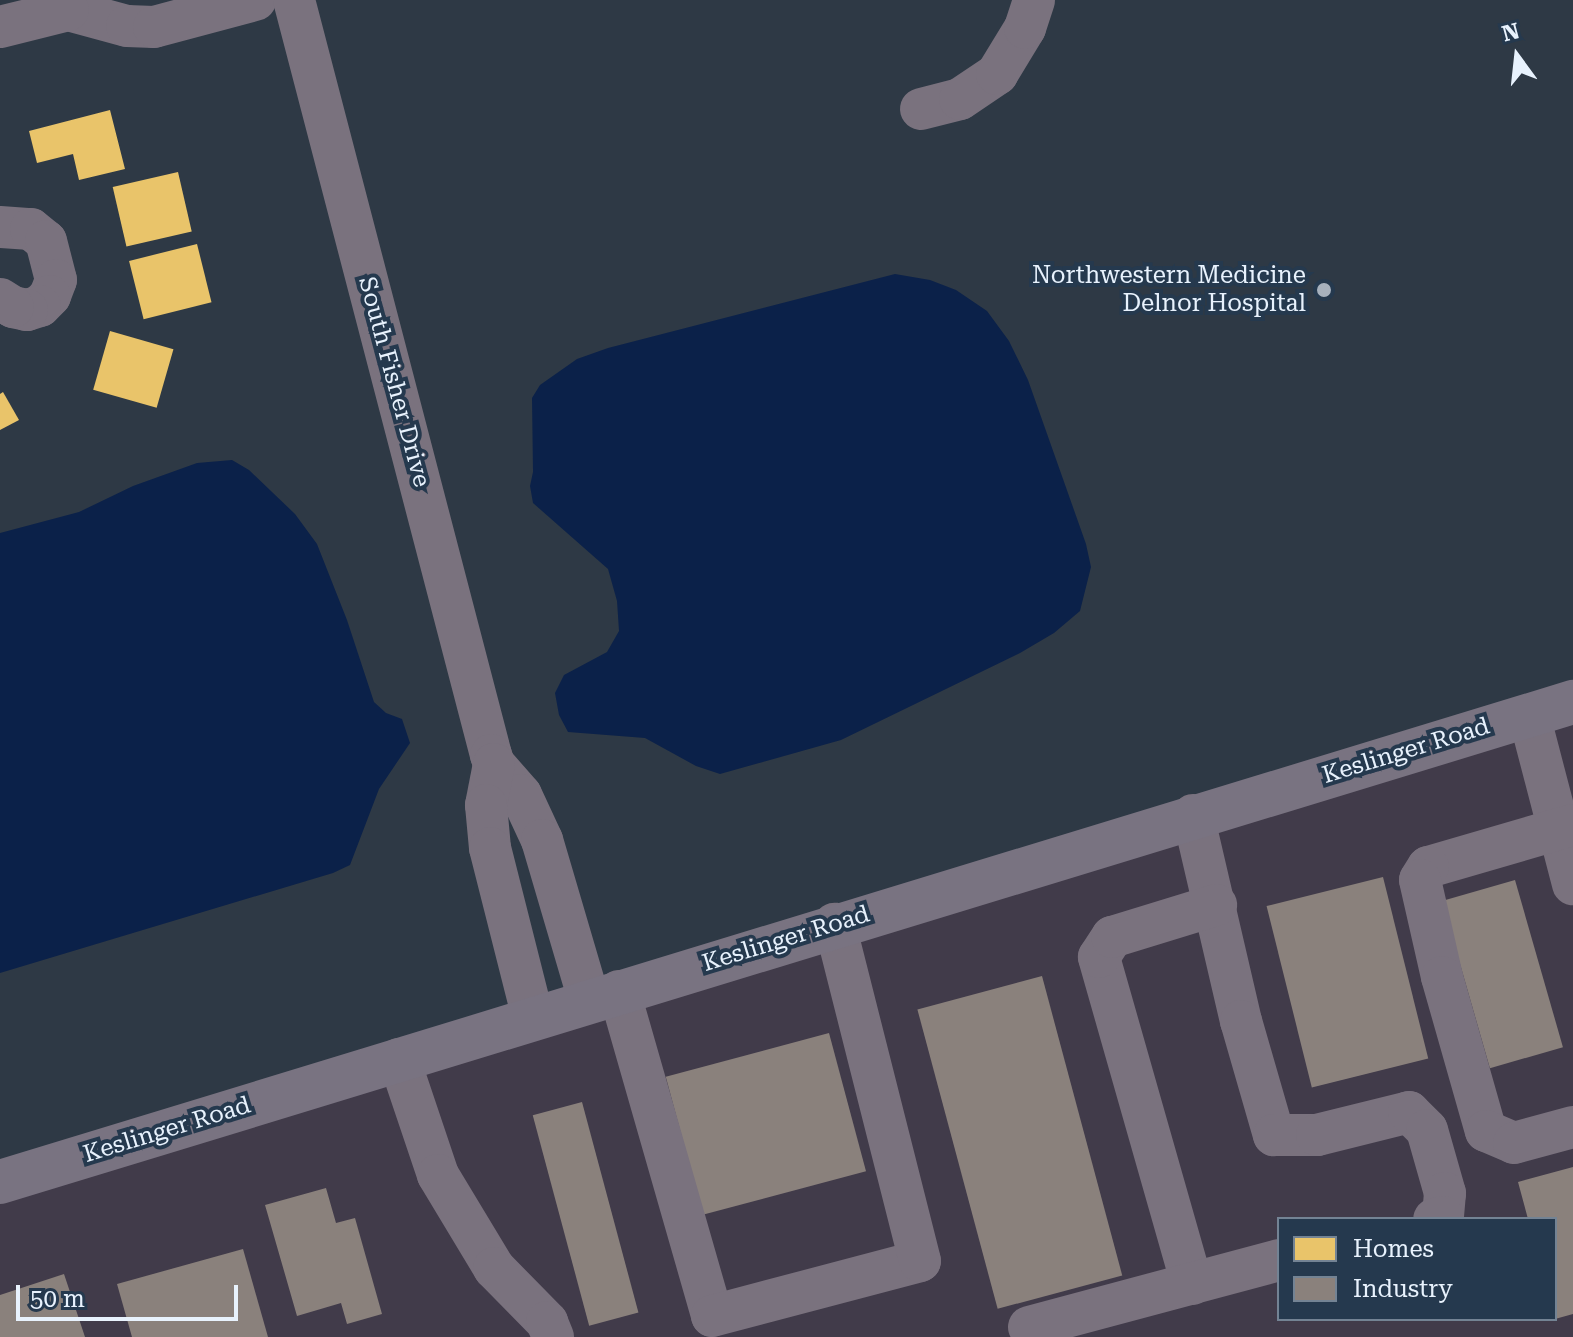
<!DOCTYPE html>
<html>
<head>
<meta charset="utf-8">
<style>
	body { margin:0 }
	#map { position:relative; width:1573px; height:1337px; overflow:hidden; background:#2e3945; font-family:"Roboto Serif",serif }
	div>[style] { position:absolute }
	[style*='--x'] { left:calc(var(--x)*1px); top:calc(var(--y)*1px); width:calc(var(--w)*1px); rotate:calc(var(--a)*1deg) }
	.industrial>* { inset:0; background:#413b4a }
	.water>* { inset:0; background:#0b2149 }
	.homes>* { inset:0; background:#e9c46a; transform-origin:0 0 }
	.industry>* { inset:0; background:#8a817c; transform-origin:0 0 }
	.minor>* { height:42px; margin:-21px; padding:0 21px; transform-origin:21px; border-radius:21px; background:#7a727e }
	.major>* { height:44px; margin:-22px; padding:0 22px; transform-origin:22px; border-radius:22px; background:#797381 }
	.dots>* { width:22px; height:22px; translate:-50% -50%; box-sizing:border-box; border:4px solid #25394e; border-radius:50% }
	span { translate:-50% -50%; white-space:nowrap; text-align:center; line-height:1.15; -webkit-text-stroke:8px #25394e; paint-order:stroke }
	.poi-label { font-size:24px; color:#e8f2fd }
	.right { translate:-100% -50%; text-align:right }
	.street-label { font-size:24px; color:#e8f2fd }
	.legend { position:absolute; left:1277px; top:1217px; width:280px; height:104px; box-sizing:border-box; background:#25394e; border:2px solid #738394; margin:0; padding:10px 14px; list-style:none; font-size:24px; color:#e8f2fd }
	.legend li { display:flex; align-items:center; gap:16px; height:40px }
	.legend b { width:40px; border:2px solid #738394 }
	.north { position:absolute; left:1477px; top:16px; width:80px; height:80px; -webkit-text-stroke:6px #25394e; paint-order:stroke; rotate:345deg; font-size:22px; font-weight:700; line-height:32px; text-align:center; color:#e8f2fd }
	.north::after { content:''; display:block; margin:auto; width:28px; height:36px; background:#e8f2fd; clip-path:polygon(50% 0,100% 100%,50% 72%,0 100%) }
	.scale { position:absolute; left:16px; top:1285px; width:222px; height:36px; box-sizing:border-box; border:4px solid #e8f2fd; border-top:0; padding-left:10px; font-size:24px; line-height:28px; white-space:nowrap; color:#e8f2fd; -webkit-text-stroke:6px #25394e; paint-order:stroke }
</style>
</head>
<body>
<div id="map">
	<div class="industrial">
		<i style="clip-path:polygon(evenodd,1573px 722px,1573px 1337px,0 1337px,0 1196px,1573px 722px,1279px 1219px,1555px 1219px,1555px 1319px,1279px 1319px,1279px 1219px)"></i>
	</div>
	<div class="water">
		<i style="clip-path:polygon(895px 274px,930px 280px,956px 290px,987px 311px,1009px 341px,1028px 380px,1086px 544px,1091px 567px,1080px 611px,1054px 633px,1020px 653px,841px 740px,720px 774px,696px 766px,645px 738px,568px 732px,559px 715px,555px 693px,564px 675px,607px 652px,619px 631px,617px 601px,608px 569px,533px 503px,530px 486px,533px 472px,532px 398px,540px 385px,577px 359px,608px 348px)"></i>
		<i style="clip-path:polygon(232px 460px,249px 470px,295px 514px,317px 544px,347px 620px,374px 702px,386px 713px,402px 719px,410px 743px,379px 789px,350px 865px,333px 873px,0 973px,0 533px,79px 512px,133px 486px,197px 463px)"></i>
	</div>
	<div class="homes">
		<i style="clip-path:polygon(110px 110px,125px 169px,79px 180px,73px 154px,37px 163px,29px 131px)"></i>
		<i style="left:178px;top:172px;width:61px;height:67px;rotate:77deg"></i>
		<i style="left:197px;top:244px;width:60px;height:70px;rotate:76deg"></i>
		<i style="left:110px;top:331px;width:66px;height:61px;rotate:16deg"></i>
		<i style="clip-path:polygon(3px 392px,19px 420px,0 430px,0 394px)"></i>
	</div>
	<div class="industry">
		<i style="left:1383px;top:877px;width:187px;height:120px;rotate:76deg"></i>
		<i style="left:1515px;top:880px;width:174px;height:76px;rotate:74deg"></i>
		<i style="left:1042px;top:976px;width:310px;height:129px;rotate:75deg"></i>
		<i style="left:829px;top:1033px;width:143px;height:169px;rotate:75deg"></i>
		<i style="left:582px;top:1102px;width:218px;height:51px;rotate:75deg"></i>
		<i style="clip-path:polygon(1573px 1167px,1573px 1314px,1555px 1319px,1555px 1219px,1528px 1219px,1518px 1182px)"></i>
		<i style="clip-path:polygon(326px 1188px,336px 1223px,355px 1218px,382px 1314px,347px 1324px,341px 1303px,297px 1316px,265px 1205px)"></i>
		<i style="clip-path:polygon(243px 1249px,268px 1337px,132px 1337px,117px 1284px)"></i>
		<i style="clip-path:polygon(64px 1274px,85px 1337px,0 1337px,0 1295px)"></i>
	</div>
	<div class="minor">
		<i style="--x:77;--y:0;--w:13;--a:132"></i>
		<i style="--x:68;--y:10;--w:61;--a:15.2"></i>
		<i style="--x:127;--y:26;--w:27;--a:2"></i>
		<i style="--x:154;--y:27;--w:105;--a:-15"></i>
		<i style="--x:294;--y:0;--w:780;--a:75.38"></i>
		<i style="--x:491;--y:755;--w:9;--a:72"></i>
		<i style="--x:494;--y:764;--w:41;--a:48.9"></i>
		<i style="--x:521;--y:795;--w:50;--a:65"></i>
		<i style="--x:542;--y:840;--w:167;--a:73.6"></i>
		<i style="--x:0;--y:27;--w:70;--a:-14"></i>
		<i style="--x:921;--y:109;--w:40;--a:-14.4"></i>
		<i style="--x:960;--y:99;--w:45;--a:-34"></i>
		<i style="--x:997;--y:74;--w:54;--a:-58.7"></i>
		<i style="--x:1025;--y:28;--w:29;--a:-72"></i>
		<i style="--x:0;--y:227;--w:31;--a:4"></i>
		<i style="--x:31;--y:229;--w:19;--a:39"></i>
		<i style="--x:46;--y:241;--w:40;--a:75.6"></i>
		<i style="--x:56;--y:280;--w:17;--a:111"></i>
		<i style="--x:50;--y:296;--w:14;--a:135"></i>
		<i style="--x:40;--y:306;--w:14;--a:163"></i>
		<i style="--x:27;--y:310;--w:14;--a:-168"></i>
		<i style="--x:13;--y:307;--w:15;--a:-148"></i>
		<i style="--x:1529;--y:715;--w:175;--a:75.4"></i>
		<i style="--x:494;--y:764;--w:42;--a:101"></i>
		<i style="--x:486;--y:805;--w:43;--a:84.7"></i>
		<i style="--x:490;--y:848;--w:175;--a:75.8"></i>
		<i style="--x:1193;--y:815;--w:212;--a:76.9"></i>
		<i style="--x:1241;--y:1021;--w:119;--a:73.9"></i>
		<i style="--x:1274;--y:1135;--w:43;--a:0"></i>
		<i style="--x:1317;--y:1135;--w:95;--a:-14"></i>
		<i style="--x:1409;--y:1112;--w:25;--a:45"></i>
		<i style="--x:1427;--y:1130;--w:66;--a:74.1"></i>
		<i style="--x:1445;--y:1193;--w:24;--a:95"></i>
		<i style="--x:1443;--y:1217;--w:9;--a:167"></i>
		<i style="--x:1573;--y:825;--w:151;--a:163.8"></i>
		<i style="--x:1428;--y:867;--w:15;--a:122"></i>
		<i style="--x:1420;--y:880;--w:99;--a:77.2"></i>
		<i style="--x:1442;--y:977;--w:160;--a:74.1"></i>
		<i style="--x:1486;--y:1131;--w:30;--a:23"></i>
		<i style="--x:1514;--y:1143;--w:61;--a:-15.2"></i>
		<i style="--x:619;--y:991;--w:338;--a:74"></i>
		<i style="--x:712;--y:1316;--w:215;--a:-14.8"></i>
		<i style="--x:920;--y:1261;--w:348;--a:-104.2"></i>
		<i style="--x:399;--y:1059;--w:122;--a:71.4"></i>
		<i style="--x:438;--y:1175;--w:109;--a:58.9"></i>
		<i style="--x:494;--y:1268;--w:76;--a:45.5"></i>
		<i style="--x:547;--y:1322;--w:16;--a:68"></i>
		<i style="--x:1192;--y:1284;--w:340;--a:-105.9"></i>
		<i style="--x:1099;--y:957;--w:24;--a:-57"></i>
		<i style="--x:1112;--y:937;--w:109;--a:-17.1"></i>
		<i style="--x:1029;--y:1327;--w:259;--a:-15"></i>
	</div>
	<div class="major">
		<i style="--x:0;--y:1182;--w:1645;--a:-16.97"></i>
	</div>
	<div class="dots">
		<i style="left:1324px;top:290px;background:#a7b1bd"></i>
	</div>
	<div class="poi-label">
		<span class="right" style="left:1306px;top:290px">Northwestern Medicine<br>Delnor Hospital</span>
	</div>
	<div class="street-label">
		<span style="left:394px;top:382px;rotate:75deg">South Fisher Drive</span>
		<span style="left:1406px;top:751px;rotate:-17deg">Keslinger Road</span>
		<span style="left:786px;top:939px;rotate:-17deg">Keslinger Road</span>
		<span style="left:167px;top:1130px;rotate:-17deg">Keslinger Road</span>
	</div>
	<ul class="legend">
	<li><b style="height:22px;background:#e9c46a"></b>Homes</li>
	<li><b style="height:22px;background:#8a817c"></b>Industry</li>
	</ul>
	<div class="north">N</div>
	<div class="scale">50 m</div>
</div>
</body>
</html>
